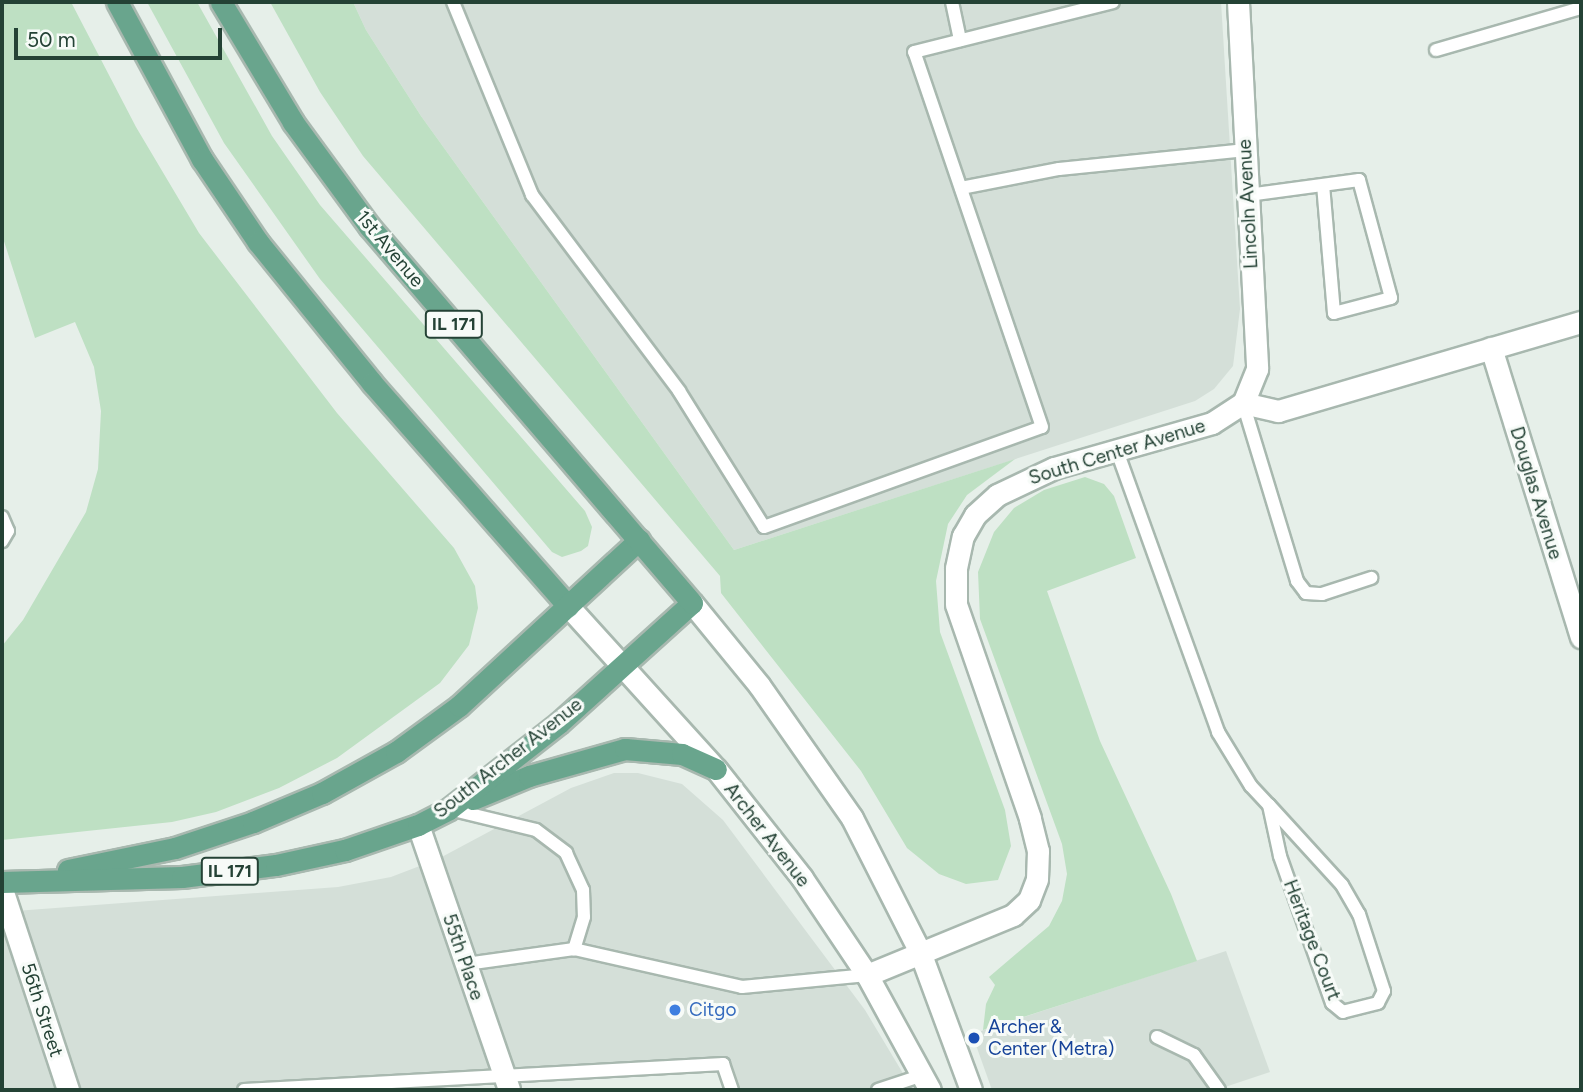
<!DOCTYPE html>
<html>
<head>
<meta charset="utf-8">
<style>
	body { margin:0 }
	#map { position:relative; width:1583px; height:1092px; overflow:hidden; background:#e6efe9; font-family:Figtree,sans-serif }
	div>[style] { position:absolute }
	[style*='--x'] { left:calc(var(--x)*1px); top:calc(var(--y)*1px); width:calc(var(--w)*1px); rotate:calc(var(--a)*1deg) }
	.built>* { inset:0; background:#d4dfd8 }
	.green>* { inset:0; background:#bee0c3 }
	.roads { filter:drop-shadow(2px 0 #a8b8af) drop-shadow(-2px 0 #a8b8af) drop-shadow(0 2px #a8b8af) drop-shadow(0 -2px #a8b8af) }
	.lane>* { height:12px; margin:-6px; padding:0 6px; transform-origin:6px; border-radius:6px; background:#fff }
	.street>* { height:21px; margin:-10.5px; padding:0 10.5px; transform-origin:10.5px; border-radius:10.5px; background:#fff }
	.secondary>* { height:21px; margin:-10.5px; padding:0 10.5px; transform-origin:10.5px; border-radius:10.5px; background:#fff }
	.primary>* { height:21px; margin:-10.5px; padding:0 10.5px; transform-origin:10.5px; border-radius:10.5px; background:#69a58d }
	.dots>* { width:19px; height:19px; translate:-50% -50%; box-sizing:border-box; border:4px solid #f7fbf8; border-radius:50% }
	span { translate:-50% -50%; white-space:nowrap; text-align:center; line-height:1.15; -webkit-text-stroke:6px #f7fbf8; paint-order:stroke }
	.shield-label span { padding:2px 5px; background:#f7fbf8; border:2px solid; border-radius:5px; -webkit-text-stroke-width:0 }
	.shield-label { font-size:18px; color:#244235; font-weight:700 }
	.street-label { font-size:19px; color:#244235 }
	.shop-label { font-size:19px; color:#366cbe }
	.left { translate:0 -50%; text-align:left }
	.transit-label { font-size:19px; color:#164399 }
	.frame { position:absolute; inset:0; border:4px solid #244235; pointer-events:none }
	.scale { position:absolute; left:14px; top:28px; width:208px; height:32px; box-sizing:border-box; border:4px solid #244235; border-top:0; padding-left:9px; font-size:21px; line-height:24px; white-space:nowrap; color:#244235; -webkit-text-stroke:5px #f7fbf8; paint-order:stroke }
</style>
</head>
<body>
<div id="map">
	<div class="built">
		<i style="clip-path:polygon(353px 2px,1221px 2px,1240px 309px,1233px 366px,1214px 389px,1195px 401px,734px 550px,421px 116px,366px 30px)"></i>
		<i style="clip-path:polygon(614px 773px,638px 773px,682px 784px,723px 820px,865px 1010px,913px 1090px,734px 1090px,724px 1061px,230px 1090px,2px 1090px,2px 912px,338px 887px,391px 877px,438px 859px,571px 788px)"></i>
		<i style="clip-path:polygon(1226px 951px,1270px 1072px,1216px 1090px,992px 1090px,972px 1034px)"></i>
	</div>
	<div class="green">
		<i style="clip-path:polygon(2px 2px,71px 2px,136px 127px,199px 233px,337px 413px,454px 548px,475px 586px,478px 608px,469px 645px,440px 683px,337px 758px,279px 788px,216px 812px,172px 822px,2px 840px,2px 646px,23px 620px,86px 512px,98px 469px,101px 411px,94px 367px,75px 322px,35px 338px,2px 235px)"></i>
		<i style="clip-path:polygon(147px 2px,197px 2px,272px 136px,320px 205px,585px 511px,592px 527px,588px 546px,581px 551px,562px 557px,552px 552px,320px 279px,224px 143px)"></i>
		<i style="clip-path:polygon(270px 2px,353px 2px,366px 30px,421px 116px,734px 550px,1015px 459px,967px 495px,948px 524px,936px 581px,940px 632px,1005px 810px,1011px 846px,998px 880px,966px 884px,939px 874px,907px 848px,861px 771px,721px 593px,720px 576px,363px 156px,320px 92px)"></i>
		<i style="clip-path:polygon(1085px 477px,1104px 484px,1114px 496px,1136px 558px,1047px 591px,1100px 741px,1171px 894px,1197px 961px,983px 1030px,986px 1004px,995px 985px,989px 977px,1049px 926px,1062px 901px,1067px 874px,1062px 844px,980px 619px,978px 572px,994px 532px,1014px 508px,1044px 490px)"></i>
	</div>
	<div class="roads">
		<div class="lane">
			<i style="--x:453;--y:2;--w:209;--a:67.7"></i>
			<i style="--x:532;--y:195;--w:245;--a:53.1"></i>
			<i style="--x:679;--y:391;--w:160;--a:58"></i>
			<i style="--x:764;--y:527;--w:295;--a:-19.8"></i>
			<i style="--x:1042;--y:427;--w:396;--a:-108.8"></i>
			<i style="--x:914;--y:52;--w:205;--a:-14.1"></i>
			<i style="--x:952;--y:2;--w:39;--a:78"></i>
			<i style="--x:1436;--y:50;--w:151;--a:-16.2"></i>
			<i style="--x:961;--y:188;--w:100;--a:-11"></i>
			<i style="--x:1059;--y:169;--w:188;--a:-5.8"></i>
			<i style="--x:1248;--y:195;--w:112;--a:-7.7"></i>
			<i style="--x:1359;--y:180;--w:122;--a:74.8"></i>
			<i style="--x:1391;--y:298;--w:59;--a:165.3"></i>
			<i style="--x:1334;--y:313;--w:128;--a:-94.9"></i>
			<i style="--x:1243;--y:403;--w:186;--a:73.1"></i>
			<i style="--x:1297;--y:581;--w:15;--a:53"></i>
			<i style="--x:1306;--y:593;--w:16;--a:4"></i>
			<i style="--x:1322;--y:594;--w:52;--a:-18.1"></i>
			<i style="--x:1117;--y:451;--w:299;--a:70.2"></i>
			<i style="--x:1218;--y:732;--w:63;--a:58.6"></i>
			<i style="--x:1251;--y:786;--w:26;--a:47"></i>
			<i style="--x:1269;--y:805;--w:108;--a:47.6"></i>
			<i style="--x:1342;--y:885;--w:34;--a:60"></i>
			<i style="--x:1359;--y:914;--w:81;--a:72"></i>
			<i style="--x:1384;--y:991;--w:13;--a:117"></i>
			<i style="--x:1378;--y:1003;--w:36;--a:166"></i>
			<i style="--x:1343;--y:1012;--w:14;--a:-141"></i>
			<i style="--x:1332;--y:1003;--w:156;--a:-109.5"></i>
			<i style="--x:1280;--y:856;--w:52;--a:-102.2"></i>
			<i style="--x:2;--y:517;--w:15;--a:67"></i>
			<i style="--x:8;--y:531;--w:12;--a:121"></i>
			<i style="--x:449;--y:809;--w:89;--a:13.6"></i>
			<i style="--x:536;--y:830;--w:38;--a:37"></i>
			<i style="--x:566;--y:853;--w:41;--a:65.3"></i>
			<i style="--x:583;--y:890;--w:27;--a:88"></i>
			<i style="--x:584;--y:917;--w:34;--a:107"></i>
			<i style="--x:574;--y:949;--w:109;--a:172.1"></i>
			<i style="--x:574;--y:949;--w:172;--a:12.7"></i>
			<i style="--x:742;--y:987;--w:126;--a:-5.5"></i>
			<i style="--x:1157;--y:1037;--w:41;--a:25.9"></i>
			<i style="--x:1194;--y:1055;--w:43;--a:54.5"></i>
			<i style="--x:244;--y:1090;--w:480;--a:-3.1"></i>
			<i style="--x:723;--y:1064;--w:28;--a:71"></i>
			<i style="--x:878;--y:1090;--w:47;--a:-18.4"></i>
		</div>
		<div class="street">
			<i style="--x:1238;--y:2;--w:367;--a:87"></i>
			<i style="--x:1257;--y:369;--w:37;--a:112"></i>
			<i style="--x:1491;--y:348;--w:303;--a:72.7"></i>
			<i style="--x:418;--y:825;--w:280;--a:71"></i>
			<i style="--x:2;--y:889;--w:212;--a:71.8"></i>
			<i style="--x:867;--y:975;--w:158;--a:-22.3"></i>
			<i style="--x:1013;--y:915;--w:22;--a:-43"></i>
			<i style="--x:1029;--y:900;--w:22;--a:-69"></i>
			<i style="--x:1037;--y:879;--w:28;--a:-88"></i>
			<i style="--x:1038;--y:851;--w:34;--a:-104"></i>
			<i style="--x:1030;--y:818;--w:226;--a:-109.1"></i>
			<i style="--x:956;--y:604;--w:36;--a:-90"></i>
			<i style="--x:956;--y:568;--w:33;--a:-78"></i>
			<i style="--x:963;--y:536;--w:24;--a:-60"></i>
			<i style="--x:975;--y:515;--w:30;--a:-42"></i>
			<i style="--x:997;--y:495;--w:63;--a:-25.3"></i>
			<i style="--x:1054;--y:468;--w:164;--a:-15.9"></i>
			<i style="--x:1212;--y:423;--w:37;--a:-33"></i>
			<i style="--x:1243;--y:403;--w:36;--a:13"></i>
			<i style="--x:1278;--y:411;--w:316;--a:-16.4"></i>
		</div>
		<div class="secondary">
			<i style="--x:692;--y:603;--w:106;--a:50.7"></i>
			<i style="--x:759;--y:685;--w:162;--a:55"></i>
			<i style="--x:852;--y:818;--w:150;--a:63.1"></i>
			<i style="--x:920;--y:952;--w:147;--a:69.7"></i>
			<i style="--x:568;--y:606;--w:220;--a:47.8"></i>
			<i style="--x:716;--y:769;--w:139;--a:51.7"></i>
			<i style="--x:802;--y:878;--w:117;--a:56.2"></i>
			<i style="--x:867;--y:975;--w:131;--a:61.3"></i>
		</div>
		<div class="primary">
			<i style="--x:117;--y:2;--w:179;--a:61.6"></i>
			<i style="--x:202;--y:159;--w:100;--a:56"></i>
			<i style="--x:258;--y:242;--w:181;--a:51"></i>
			<i style="--x:372;--y:383;--w:297;--a:48.7"></i>
			<i style="--x:473;--y:799;--w:61;--a:-22.3"></i>
			<i style="--x:529;--y:776;--w:100;--a:-15.7"></i>
			<i style="--x:625;--y:749;--w:57;--a:5"></i>
			<i style="--x:682;--y:754;--w:37;--a:24"></i>
			<i style="--x:68;--y:870;--w:109;--a:-11.6"></i>
			<i style="--x:175;--y:848;--w:82;--a:-18.4"></i>
			<i style="--x:253;--y:822;--w:75;--a:-22.8"></i>
			<i style="--x:322;--y:793;--w:85;--a:-29"></i>
			<i style="--x:396;--y:752;--w:78;--a:-36.1"></i>
			<i style="--x:459;--y:706;--w:245;--a:-42.7"></i>
			<i style="--x:2;--y:882;--w:180;--a:-1.6"></i>
			<i style="--x:182;--y:877;--w:95;--a:-7.3"></i>
			<i style="--x:276;--y:865;--w:71;--a:-12.3"></i>
			<i style="--x:345;--y:850;--w:77;--a:-18.9"></i>
			<i style="--x:418;--y:825;--w:35;--a:-27"></i>
			<i style="--x:449;--y:809;--w:140;--a:-38"></i>
			<i style="--x:559;--y:723;--w:179;--a:-42.1"></i>
			<i style="--x:692;--y:603;--w:496;--a:-130.6"></i>
			<i style="--x:369;--y:226;--w:129;--a:-126.2"></i>
			<i style="--x:293;--y:122;--w:140;--a:-121"></i>
		</div>
	</div>
	<div class="dots">
		<i style="left:675px;top:1010px;background:#3f7fe0"></i>
		<i style="left:974px;top:1038px;background:#1a4fb4"></i>
	</div>
	<div class="shield-label">
		<span style="left:454px;top:324px">IL 171</span>
		<span style="left:230px;top:871px">IL 171</span>
	</div>
	<div class="street-label">
		<span style="left:1248px;top:204px;rotate:-93deg">Lincoln Avenue</span>
		<span style="left:390px;top:249px;rotate:50deg">1st Avenue</span>
		<span style="left:1117px;top:452px;rotate:-17deg">South Center Avenue</span>
		<span style="left:1536px;top:493px;rotate:73deg">Douglas Avenue</span>
		<span style="left:508px;top:758px;rotate:-38deg">South Archer Avenue</span>
		<span style="left:767px;top:835px;rotate:52deg">Archer Avenue</span>
		<span style="left:1312px;top:940px;rotate:69deg">Heritage Court</span>
		<span style="left:463px;top:957px;rotate:71deg">55th Place</span>
		<span style="left:42px;top:1010px;rotate:72deg">56th Street</span>
	</div>
	<div class="shop-label">
		<span class="left" style="left:689px;top:1010px">Citgo</span>
	</div>
	<div class="transit-label">
		<span class="left" style="left:988px;top:1038px">Archer &amp;<br>Center (Metra)</span>
	</div>
	<div class="frame"></div>
	<div class="scale">50 m</div>
</div>
</body>
</html>
